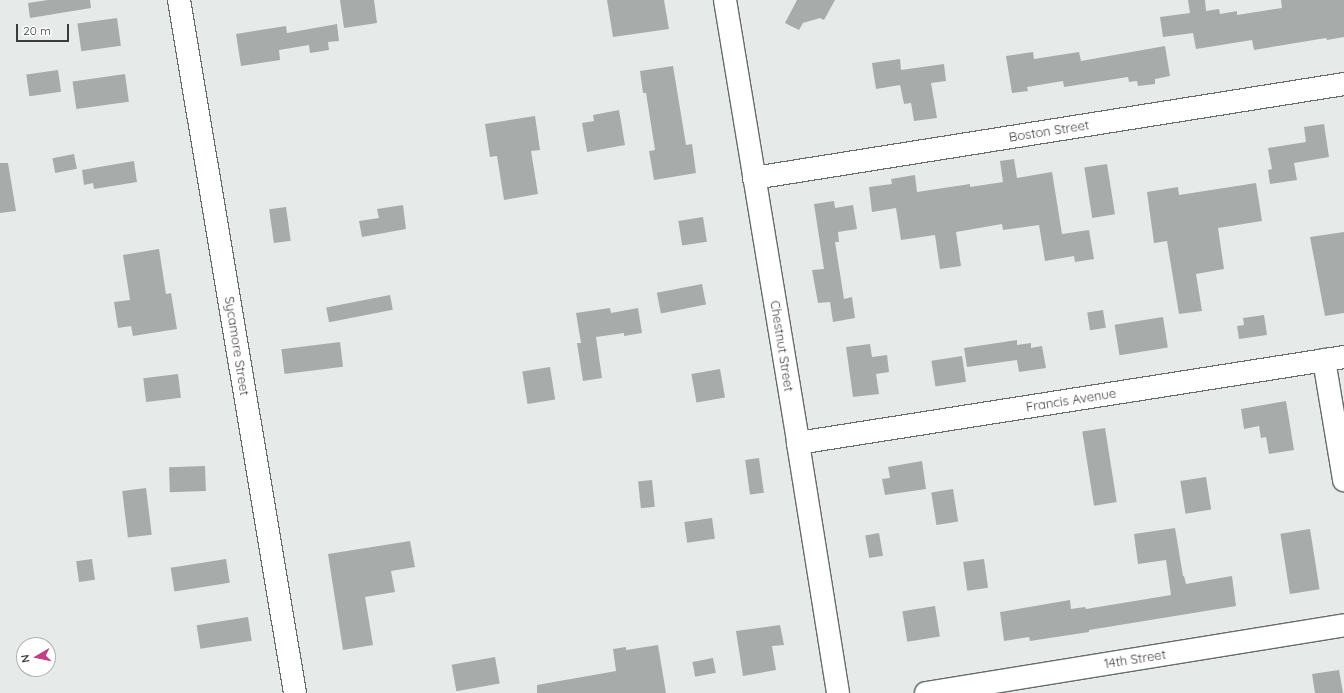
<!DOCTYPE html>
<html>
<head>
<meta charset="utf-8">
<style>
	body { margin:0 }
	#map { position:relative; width:1344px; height:693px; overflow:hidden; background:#e6ebe9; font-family:Quicksand,sans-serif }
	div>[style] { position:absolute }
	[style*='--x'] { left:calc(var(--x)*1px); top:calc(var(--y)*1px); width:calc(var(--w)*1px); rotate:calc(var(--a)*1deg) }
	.building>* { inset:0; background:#a7acaa; transform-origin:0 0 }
	.roads { filter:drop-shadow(1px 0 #676c6a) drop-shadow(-1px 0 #676c6a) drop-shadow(0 1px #676c6a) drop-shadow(0 -1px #676c6a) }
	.minor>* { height:22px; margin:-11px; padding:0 11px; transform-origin:11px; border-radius:11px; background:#fff }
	span { translate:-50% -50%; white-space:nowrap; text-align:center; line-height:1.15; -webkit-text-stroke:3px #fff; paint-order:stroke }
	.street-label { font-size:13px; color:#3b3d3c }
	.north { position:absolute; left:16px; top:637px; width:40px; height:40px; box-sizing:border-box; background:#fff; border:1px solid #b1b1b1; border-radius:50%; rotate:261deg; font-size:11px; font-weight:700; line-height:16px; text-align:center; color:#3b3d3c }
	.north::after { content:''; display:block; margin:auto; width:14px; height:18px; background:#c34087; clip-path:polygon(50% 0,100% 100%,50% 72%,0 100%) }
	.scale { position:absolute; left:16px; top:24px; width:53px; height:18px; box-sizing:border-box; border:2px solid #3b3d3c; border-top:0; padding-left:5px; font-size:12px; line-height:14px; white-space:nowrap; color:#3b3d3c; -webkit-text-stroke:3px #fff; paint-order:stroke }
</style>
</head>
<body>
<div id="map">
	<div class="building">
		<i style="clip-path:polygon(48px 0,90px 0,91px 8px,30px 18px,28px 3px)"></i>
		<i style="clip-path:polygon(340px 0,374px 0,377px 23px,344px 28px)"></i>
		<i style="clip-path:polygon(607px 0,664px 0,669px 29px,613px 37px)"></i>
		<i style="clip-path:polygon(797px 0,835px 0,824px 20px,820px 18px,803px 23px,799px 30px,785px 23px)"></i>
		<i style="clip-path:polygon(1188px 0,1205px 0,1206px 11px,1219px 9px,1220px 14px,1237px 11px,1237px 15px,1282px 8px,1281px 0,1344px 0,1344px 37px,1327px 40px,1326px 38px,1254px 50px,1252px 40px,1196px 49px,1193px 33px,1163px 37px,1160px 17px,1190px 13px)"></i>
		<i style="left:117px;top:18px;width:28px;height:40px;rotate:82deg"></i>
		<i style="clip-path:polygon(337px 24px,339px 41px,328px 42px,329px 50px,310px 53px,309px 45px,279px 50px,280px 60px,241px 66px,236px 34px,286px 26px,287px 33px)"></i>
		<i style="clip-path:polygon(1165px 46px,1170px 76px,1155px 79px,1155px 84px,1138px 86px,1137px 81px,1129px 82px,1128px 77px,1064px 87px,1063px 81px,1027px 87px,1028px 91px,1012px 93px,1006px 56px,1033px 52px,1034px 59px,1079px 52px,1081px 61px)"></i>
		<i style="clip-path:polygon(900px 59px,901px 70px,944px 64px,946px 81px,931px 83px,937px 118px,914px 121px,911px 103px,904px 104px,900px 85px,876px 89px,872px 63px)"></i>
		<i style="clip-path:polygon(673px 66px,686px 145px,692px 144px,696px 173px,654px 180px,649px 151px,655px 150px,646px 93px,643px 93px,640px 71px)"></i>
		<i style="left:58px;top:70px;width:22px;height:32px;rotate:82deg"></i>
		<i style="left:125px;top:74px;width:28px;height:53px;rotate:82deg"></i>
		<i style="clip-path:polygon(619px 110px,625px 145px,587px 152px,582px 123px,594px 121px,593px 115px)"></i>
		<i style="clip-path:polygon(535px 116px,540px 150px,531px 151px,538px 194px,504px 200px,497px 156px,490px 157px,485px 124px)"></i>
		<i style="clip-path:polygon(1324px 124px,1329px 157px,1294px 163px,1297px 180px,1270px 184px,1268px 170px,1272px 169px,1268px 148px,1306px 142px,1304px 127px)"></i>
		<i style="left:74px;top:154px;width:15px;height:22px;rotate:79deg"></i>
		<i style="clip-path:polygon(1014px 159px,1017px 178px,1052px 172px,1062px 234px,1089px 230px,1094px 259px,1075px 262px,1074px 256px,1045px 261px,1039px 225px,1003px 230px,1002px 224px,956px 232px,961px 266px,940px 269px,935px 235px,901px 240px,896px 208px,872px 212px,869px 187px,892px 184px,891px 179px,915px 175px,917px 192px,970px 184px,970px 187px,1003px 182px,1000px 161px)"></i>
		<i style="clip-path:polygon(134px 161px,137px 182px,94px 189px,93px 183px,84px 185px,82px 170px)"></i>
		<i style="clip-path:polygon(0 163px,8px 163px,16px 211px,0 213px)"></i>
		<i style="left:1107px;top:164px;width:51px;height:23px;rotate:81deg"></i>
		<i style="clip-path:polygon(1256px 183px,1262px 221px,1218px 228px,1224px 269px,1196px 274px,1202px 311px,1179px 314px,1167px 241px,1154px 243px,1147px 192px,1178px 187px,1179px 195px)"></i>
		<i style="clip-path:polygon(834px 201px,835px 208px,853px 205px,857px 229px,838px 232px,839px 242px,835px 242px,844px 299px,852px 297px,855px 318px,833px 322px,830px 302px,818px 303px,812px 270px,824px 269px,814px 204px)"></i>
		<i style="clip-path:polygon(403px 205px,406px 229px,362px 237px,359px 221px,379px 218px,377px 209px)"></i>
		<i style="left:286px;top:207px;width:34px;height:17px;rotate:82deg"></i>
		<i style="left:703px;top:217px;width:25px;height:25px;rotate:81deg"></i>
		<i style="clip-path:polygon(1344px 232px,1344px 313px,1325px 316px,1310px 237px)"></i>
		<i style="clip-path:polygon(159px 249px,166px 294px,171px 293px,177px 329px,133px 336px,131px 326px,118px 328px,114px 302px,130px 300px,123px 255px)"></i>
		<i style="left:702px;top:284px;width:21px;height:46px;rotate:79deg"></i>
		<i style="left:390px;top:295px;width:15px;height:65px;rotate:79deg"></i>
		<i style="clip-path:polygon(610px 308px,611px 313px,638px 308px,642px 333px,624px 336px,624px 333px,596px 337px,602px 378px,583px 381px,577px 343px,581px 343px,576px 313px)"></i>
		<i style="left:1103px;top:310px;width:18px;height:16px;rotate:81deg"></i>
		<i style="clip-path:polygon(1264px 315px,1267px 335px,1239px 339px,1237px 326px,1244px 325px,1243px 318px)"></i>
		<i style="left:1163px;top:317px;width:31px;height:49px;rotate:81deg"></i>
		<i style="clip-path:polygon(1017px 340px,1017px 345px,1031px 343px,1031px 348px,1042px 346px,1046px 368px,1019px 372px,1017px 360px,967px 367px,964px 348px)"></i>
		<i style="left:340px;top:342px;width:25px;height:59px;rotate:83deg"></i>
		<i style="clip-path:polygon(870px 344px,872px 357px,887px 355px,889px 372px,876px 374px,879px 394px,853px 397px,846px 347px)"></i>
		<i style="left:962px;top:356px;width:26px;height:31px;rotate:81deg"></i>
		<i style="left:550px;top:367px;width:33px;height:28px;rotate:81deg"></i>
		<i style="left:720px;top:369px;width:29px;height:29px;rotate:80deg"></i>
		<i style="left:178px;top:374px;width:24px;height:35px;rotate:83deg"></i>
		<i style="clip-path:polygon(1286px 401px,1294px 450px,1269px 454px,1266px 437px,1261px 438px,1259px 426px,1244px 429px,1241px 409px)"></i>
		<i style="left:1105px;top:428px;width:75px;height:23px;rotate:81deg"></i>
		<i style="left:759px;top:458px;width:35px;height:14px;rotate:82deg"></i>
		<i style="clip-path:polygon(922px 461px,926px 489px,885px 495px,882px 479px,890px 478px,888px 467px)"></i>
		<i style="left:205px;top:466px;width:25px;height:36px;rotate:88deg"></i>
		<i style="left:1206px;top:477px;width:33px;height:26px;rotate:81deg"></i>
		<i style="left:652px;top:480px;width:27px;height:14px;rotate:84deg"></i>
		<i style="left:146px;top:488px;width:47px;height:24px;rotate:83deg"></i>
		<i style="left:953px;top:489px;width:33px;height:22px;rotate:81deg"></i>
		<i style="left:712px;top:518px;width:21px;height:28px;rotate:82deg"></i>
		<i style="clip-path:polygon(1175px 528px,1183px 576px,1184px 576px,1186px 584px,1232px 576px,1236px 606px,1089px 630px,1089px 632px,1030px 641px,1029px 637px,1004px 641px,1000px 612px,1070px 600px,1071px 609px,1085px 607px,1086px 609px,1171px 595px,1166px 560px,1138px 564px,1134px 534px)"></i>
		<i style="left:1310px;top:529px;width:61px;height:30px;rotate:81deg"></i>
		<i style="left:879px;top:533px;width:23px;height:14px;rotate:80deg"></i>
		<i style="clip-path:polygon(410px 541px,415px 567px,391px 571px,395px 592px,365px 597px,373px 645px,343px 650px,328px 554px)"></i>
		<i style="left:92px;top:559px;width:21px;height:16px;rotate:82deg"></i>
		<i style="left:226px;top:559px;width:24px;height:56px;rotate:81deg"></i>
		<i style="left:984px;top:559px;width:29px;height:21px;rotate:82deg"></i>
		<i style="left:935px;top:606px;width:31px;height:33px;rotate:81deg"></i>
		<i style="left:248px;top:617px;width:24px;height:52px;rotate:81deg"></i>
		<i style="clip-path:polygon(780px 625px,784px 645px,772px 646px,776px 670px,743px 676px,736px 631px)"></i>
		<i style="clip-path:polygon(658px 645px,666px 693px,537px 693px,537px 685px,616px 671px,613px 649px,626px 647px,626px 650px)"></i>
		<i style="left:495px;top:657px;width:27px;height:44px;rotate:80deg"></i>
		<i style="left:713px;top:658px;width:15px;height:21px;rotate:79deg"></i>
		<i style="clip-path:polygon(1339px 670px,1343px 693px,1315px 693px,1312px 674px)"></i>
	</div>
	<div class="roads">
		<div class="minor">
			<i style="--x:179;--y:0;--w:703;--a:80.5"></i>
			<i style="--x:725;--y:0;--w:449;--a:80.6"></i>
			<i style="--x:798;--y:443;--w:253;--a:80.9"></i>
			<i style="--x:754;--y:178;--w:597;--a:-9.05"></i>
			<i style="--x:1324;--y:360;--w:122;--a:80.5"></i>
			<i style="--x:798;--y:443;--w:553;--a:-8.95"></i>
			<i style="--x:926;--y:693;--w:423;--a:-9.2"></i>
		</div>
	</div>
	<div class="street-label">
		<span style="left:1049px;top:131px;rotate:-9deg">Boston Street</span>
		<span style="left:237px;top:346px;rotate:81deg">Sycamore Street</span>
		<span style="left:782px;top:346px;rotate:81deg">Chestnut Street</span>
		<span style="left:1071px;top:400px;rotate:-9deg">Francis Avenue</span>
		<span style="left:1135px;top:659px;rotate:-9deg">14th Street</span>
	</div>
	<div class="north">N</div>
	<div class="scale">20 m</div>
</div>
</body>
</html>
